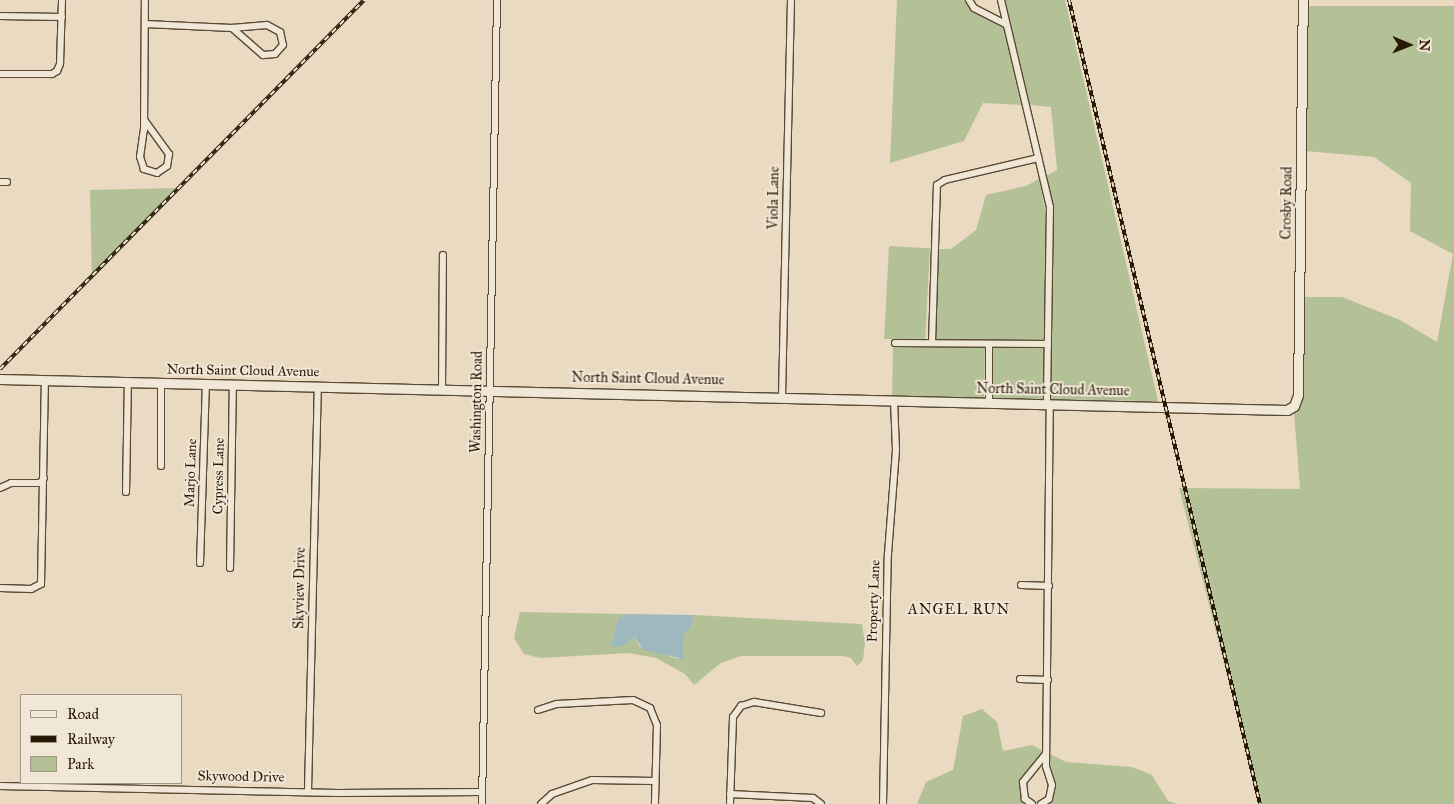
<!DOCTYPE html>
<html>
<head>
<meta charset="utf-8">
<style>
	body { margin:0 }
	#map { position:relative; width:1454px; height:804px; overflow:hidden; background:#eadac2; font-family:"IM FELL Great Primer",serif }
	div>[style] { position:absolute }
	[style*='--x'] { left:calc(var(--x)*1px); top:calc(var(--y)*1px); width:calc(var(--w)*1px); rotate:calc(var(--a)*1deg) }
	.green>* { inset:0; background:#b4c096; transform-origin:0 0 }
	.water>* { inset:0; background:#9db8be }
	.roads { filter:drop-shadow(1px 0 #584a34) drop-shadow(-1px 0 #584a34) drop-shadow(0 1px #584a34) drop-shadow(0 -1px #584a34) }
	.minor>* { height:6px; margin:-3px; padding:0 3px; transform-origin:3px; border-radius:3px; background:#f1e7d7 }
	.tertiary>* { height:9px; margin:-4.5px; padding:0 4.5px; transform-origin:4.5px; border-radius:4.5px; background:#f1e7d7 }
	.rail>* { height:4px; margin-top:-2px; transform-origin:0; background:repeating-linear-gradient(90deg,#f1e7d7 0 5.5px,#281a05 0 11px); box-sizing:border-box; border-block:1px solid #281a05 }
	span { translate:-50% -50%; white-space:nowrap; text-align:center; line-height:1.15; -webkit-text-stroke:4px #f1e7d7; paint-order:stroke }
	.street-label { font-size:14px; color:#281a05 }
	.neighbourhood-label { font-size:15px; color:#281a05; letter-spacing:1px }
	.legend { position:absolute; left:20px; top:694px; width:162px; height:90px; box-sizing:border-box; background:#f1e7d7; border:1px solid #a19583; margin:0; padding:6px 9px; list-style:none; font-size:15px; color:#281a05 }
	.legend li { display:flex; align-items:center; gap:10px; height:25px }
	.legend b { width:25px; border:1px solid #a19583 }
	.north { position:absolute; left:1384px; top:20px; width:50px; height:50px; -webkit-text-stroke:4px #f1e7d7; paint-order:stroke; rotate:91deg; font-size:14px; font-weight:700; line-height:20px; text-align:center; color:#281a05 }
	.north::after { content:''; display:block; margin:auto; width:18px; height:22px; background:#281a05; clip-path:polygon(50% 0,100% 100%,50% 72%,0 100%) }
</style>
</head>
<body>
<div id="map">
	<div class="green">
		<i style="clip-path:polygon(897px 0,965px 0,973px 11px,1003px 26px,1021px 105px,983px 103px,964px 141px,890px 163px)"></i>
		<i style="clip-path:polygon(1005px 0,1065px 0,1158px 401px,1051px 400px,1054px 214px,1046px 176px,1057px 170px,1051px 107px,1030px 105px)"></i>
		<i style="clip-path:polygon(1306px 6px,1454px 6px,1454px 804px,1260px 804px,1179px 488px,1300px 489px,1294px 412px,1299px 408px,1302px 395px,1303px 297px,1342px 297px,1400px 320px,1437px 342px,1453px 254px,1410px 231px,1411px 183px,1374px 157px,1305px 151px)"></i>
		<i style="clip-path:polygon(1039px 179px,1046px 214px,1044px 341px,936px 340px,938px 249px,951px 249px,976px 230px,986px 195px,1026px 186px)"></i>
		<i style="clip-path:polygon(175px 188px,153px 211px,92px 280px,90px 190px)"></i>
		<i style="left:889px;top:246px;width:41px;height:93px;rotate:3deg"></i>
		<i style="left:893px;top:346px;width:92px;height:50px;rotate:1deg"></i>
		<i style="left:993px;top:347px;width:51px;height:52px;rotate:1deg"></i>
		<i style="clip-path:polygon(520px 612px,628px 614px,617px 622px,612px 643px,628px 642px,635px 637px,640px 647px,678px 659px,683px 655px,683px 636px,691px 627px,694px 615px,862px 624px,865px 643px,863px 660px,857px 666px,851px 658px,843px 656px,741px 656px,721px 663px,694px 685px,685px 674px,656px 658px,629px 653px,540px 658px,524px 654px,514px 638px)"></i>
		<i style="clip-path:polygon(982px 709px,997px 722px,1003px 751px,1032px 745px,1043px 751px,1020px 781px,1020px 795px,1024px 804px,917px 804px,926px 782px,953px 770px,963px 716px)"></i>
		<i style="clip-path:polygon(1050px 754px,1066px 762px,1132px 767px,1152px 775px,1168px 801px,1177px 804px,1049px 804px,1056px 786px,1050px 765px)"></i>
	</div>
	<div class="water">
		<i style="clip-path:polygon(628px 614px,694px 615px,691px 627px,683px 636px,683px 659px,643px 650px,635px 637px,623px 646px,611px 647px,617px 622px,620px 617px)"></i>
	</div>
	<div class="roads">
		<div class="minor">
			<i style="--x:969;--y:0;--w:9;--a:58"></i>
			<i style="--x:974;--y:8;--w:36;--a:27"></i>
			<i style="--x:1001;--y:0;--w:213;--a:76.7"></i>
			<i style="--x:1050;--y:207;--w:197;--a:90.9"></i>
			<i style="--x:0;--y:16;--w:62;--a:0.9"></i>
			<i style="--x:145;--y:24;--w:87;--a:2.6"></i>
			<i style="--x:232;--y:28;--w:35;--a:-5"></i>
			<i style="--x:267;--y:25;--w:15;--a:28"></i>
			<i style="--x:280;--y:32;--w:13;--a:77"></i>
			<i style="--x:283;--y:45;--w:12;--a:132"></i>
			<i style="--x:275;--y:54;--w:12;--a:175"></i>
			<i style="--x:263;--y:55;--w:41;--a:-138.9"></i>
			<i style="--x:0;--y:74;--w:52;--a:0"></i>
			<i style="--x:52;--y:74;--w:6;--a:-31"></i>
			<i style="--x:57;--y:71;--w:8;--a:-67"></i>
			<i style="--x:60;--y:64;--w:64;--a:-88.2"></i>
			<i style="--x:145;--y:121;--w:41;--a:54"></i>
			<i style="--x:169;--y:154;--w:12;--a:99"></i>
			<i style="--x:167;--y:166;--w:12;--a:145"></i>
			<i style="--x:157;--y:173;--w:14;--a:-163"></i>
			<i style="--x:144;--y:169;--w:13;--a:-108"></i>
			<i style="--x:140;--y:157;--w:27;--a:-82"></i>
			<i style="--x:144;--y:130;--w:130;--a:-89.6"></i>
			<i style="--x:0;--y:182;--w:7;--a:0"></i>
			<i style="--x:895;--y:343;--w:153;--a:0.4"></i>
			<i style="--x:932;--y:343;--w:158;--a:-88.2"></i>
			<i style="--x:937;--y:185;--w:9;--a:-32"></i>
			<i style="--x:945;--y:180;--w:96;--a:-13.3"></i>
			<i style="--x:989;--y:344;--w:58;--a:90"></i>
			<i style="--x:442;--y:389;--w:134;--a:-89.6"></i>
			<i style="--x:782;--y:396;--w:396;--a:-88.7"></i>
			<i style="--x:161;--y:466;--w:83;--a:-90"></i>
			<i style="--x:0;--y:488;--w:12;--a:-24"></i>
			<i style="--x:11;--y:483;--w:29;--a:0"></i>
			<i style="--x:40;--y:483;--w:6;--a:-51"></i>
			<i style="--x:126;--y:492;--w:111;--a:-89"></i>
			<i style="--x:200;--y:563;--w:180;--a:-88.1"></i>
			<i style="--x:230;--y:568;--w:184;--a:-89.1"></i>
			<i style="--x:1021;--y:585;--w:28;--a:2"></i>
			<i style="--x:0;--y:588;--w:31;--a:2"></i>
			<i style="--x:31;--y:589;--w:11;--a:-27"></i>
			<i style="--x:41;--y:584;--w:204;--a:-88.9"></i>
			<i style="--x:1020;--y:679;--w:28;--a:2"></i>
			<i style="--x:538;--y:710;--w:20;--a:-18"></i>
			<i style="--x:557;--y:704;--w:76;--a:-3"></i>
			<i style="--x:633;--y:700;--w:19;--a:25"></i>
			<i style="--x:650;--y:708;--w:18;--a:68"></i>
			<i style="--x:657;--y:725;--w:79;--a:91.5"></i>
			<i style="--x:0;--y:786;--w:338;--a:1.2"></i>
			<i style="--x:338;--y:793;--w:143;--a:-0.4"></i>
			<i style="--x:308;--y:790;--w:404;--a:-88.6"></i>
			<i style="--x:730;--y:794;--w:83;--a:2.8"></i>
			<i style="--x:813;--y:798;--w:10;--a:37"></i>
			<i style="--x:482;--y:804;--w:804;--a:-88.93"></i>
			<i style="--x:541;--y:804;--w:15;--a:-42"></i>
			<i style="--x:552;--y:794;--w:42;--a:-19.3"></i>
			<i style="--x:592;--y:780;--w:63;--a:0.9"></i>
			<i style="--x:730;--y:804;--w:87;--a:-88"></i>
			<i style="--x:733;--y:717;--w:14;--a:-54"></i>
			<i style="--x:741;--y:706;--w:14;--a:-17"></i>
			<i style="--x:754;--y:702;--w:68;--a:9.3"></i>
			<i style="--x:883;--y:804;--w:250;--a:-88.9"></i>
			<i style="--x:888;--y:554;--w:104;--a:-85.6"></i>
			<i style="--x:896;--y:450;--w:50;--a:-92.3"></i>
			<i style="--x:1032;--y:804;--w:9;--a:-144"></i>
			<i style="--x:1025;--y:799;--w:17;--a:-97"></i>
			<i style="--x:1023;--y:782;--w:35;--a:-51"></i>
			<i style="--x:1041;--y:804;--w:9;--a:-32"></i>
			<i style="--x:1049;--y:799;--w:14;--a:-78"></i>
			<i style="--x:1052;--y:785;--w:20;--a:-108"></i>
			<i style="--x:1046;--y:766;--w:362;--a:-89.4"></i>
		</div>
		<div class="tertiary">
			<i style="--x:0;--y:379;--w:1287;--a:1.38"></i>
			<i style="--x:1287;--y:410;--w:8;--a:-30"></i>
			<i style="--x:1294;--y:406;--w:12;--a:-70"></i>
			<i style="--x:1298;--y:395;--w:395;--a:-89.3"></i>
		</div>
	</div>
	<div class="rail">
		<i style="--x:1069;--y:0;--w:826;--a:76.64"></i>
		<i style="--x:0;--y:369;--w:518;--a:-45.39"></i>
	</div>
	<div class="street-label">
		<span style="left:774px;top:198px;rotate:-89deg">Viola Lane</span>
		<span style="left:1287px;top:203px;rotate:-89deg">Crosby Road</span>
		<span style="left:243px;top:371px;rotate:1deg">North Saint Cloud Avenue</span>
		<span style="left:648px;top:379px;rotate:1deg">North Saint Cloud Avenue</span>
		<span style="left:1053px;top:390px;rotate:1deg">North Saint Cloud Avenue</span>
		<span style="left:477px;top:402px;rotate:-89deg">Washington Road</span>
		<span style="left:191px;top:473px;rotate:-88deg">Marjo Lane</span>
		<span style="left:219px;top:476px;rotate:-89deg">Cypress Lane</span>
		<span style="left:300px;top:588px;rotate:-89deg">Skyview Drive</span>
		<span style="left:874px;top:601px;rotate:-88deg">Property Lane</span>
		<span style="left:241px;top:777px;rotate:1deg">Skywood Drive</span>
	</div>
	<div class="neighbourhood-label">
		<span style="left:959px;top:610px">ANGEL RUN</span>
	</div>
	<ul class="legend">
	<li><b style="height:6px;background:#f1e7d7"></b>Road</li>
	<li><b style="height:6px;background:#281a05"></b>Railway</li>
	<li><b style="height:14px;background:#b4c096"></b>Park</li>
	</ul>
	<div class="north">N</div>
</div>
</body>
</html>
